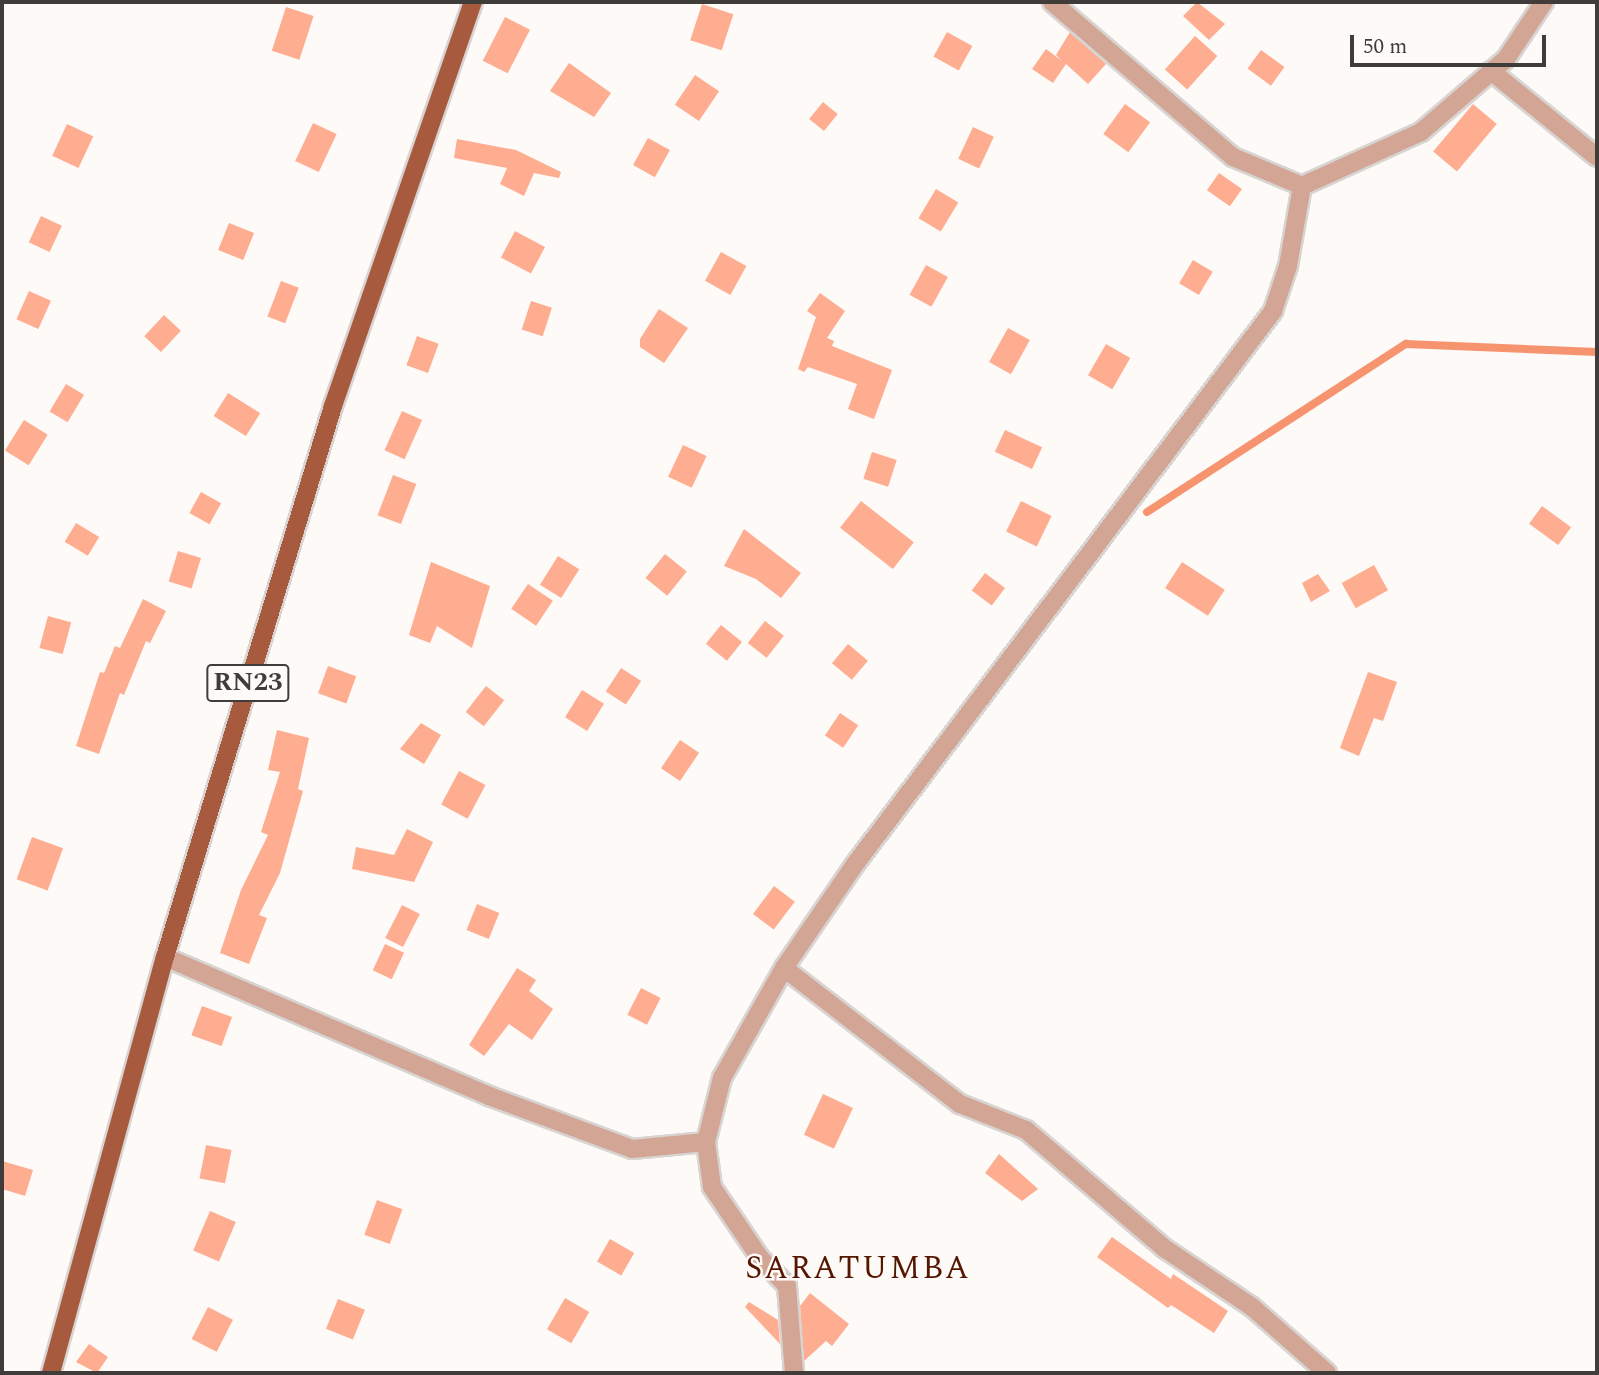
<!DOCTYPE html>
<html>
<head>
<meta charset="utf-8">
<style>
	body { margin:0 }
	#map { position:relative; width:1599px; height:1375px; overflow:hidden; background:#fefaf8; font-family:Spectral,serif }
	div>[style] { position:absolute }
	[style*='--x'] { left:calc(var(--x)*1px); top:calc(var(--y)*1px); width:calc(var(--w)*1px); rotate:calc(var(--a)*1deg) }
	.stream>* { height:8px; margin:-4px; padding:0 4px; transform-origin:4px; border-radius:4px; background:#f79470 }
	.building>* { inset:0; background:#fead90; transform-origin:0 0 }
	.roads { filter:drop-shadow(2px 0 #d8d4d2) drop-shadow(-2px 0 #d8d4d2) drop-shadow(0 2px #d8d4d2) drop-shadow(0 -2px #d8d4d2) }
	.minor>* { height:18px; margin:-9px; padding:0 9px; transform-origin:9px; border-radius:9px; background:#d2a595 }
	.major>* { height:18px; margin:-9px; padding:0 9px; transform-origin:9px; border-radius:9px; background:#a85a3e }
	span { translate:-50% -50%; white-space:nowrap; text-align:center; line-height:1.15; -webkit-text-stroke:5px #fefaf8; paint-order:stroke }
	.shield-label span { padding:2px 5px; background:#fefaf8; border:2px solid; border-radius:5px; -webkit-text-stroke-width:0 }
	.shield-label { font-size:26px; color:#403c3a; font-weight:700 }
	.quarter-label { font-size:32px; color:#561700; letter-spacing:2px }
	.frame { position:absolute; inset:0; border:4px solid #403c3a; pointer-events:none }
	.scale { position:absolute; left:1350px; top:35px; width:196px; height:32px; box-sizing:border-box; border:4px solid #403c3a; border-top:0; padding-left:9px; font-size:21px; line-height:24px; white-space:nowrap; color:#403c3a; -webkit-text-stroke:5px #fefaf8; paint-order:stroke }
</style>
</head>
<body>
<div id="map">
	<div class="stream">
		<i style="--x:1147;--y:512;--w:309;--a:-33"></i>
		<i style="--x:1406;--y:344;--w:191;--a:2.4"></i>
	</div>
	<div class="building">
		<i style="clip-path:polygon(1197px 2px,1225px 24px,1209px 40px,1183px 16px)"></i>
		<i style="left:702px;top:4px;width:33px;height:38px;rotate:18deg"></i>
		<i style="left:286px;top:7px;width:29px;height:46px;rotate:18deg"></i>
		<i style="left:505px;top:17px;width:28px;height:49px;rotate:27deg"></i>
		<i style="left:947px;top:32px;width:29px;height:28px;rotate:29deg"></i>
		<i style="clip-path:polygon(1070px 32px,1106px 64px,1088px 84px,1066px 64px,1053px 83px,1032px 69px,1046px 49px,1062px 61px,1056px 55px)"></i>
		<i style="left:1195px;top:36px;width:30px;height:45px;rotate:42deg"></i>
		<i style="left:1261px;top:50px;width:29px;height:23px;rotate:36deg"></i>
		<i style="clip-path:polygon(569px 63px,611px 93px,594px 117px,550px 91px)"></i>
		<i style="left:695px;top:75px;width:29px;height:36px;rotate:34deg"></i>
		<i style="left:823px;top:102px;width:19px;height:22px;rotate:39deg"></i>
		<i style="left:1125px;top:104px;width:31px;height:37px;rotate:36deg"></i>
		<i style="left:1473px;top:104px;width:31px;height:62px;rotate:40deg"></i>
		<i style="left:313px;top:123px;width:26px;height:42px;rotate:25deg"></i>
		<i style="left:67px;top:124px;width:29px;height:35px;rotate:25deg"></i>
		<i style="left:973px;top:127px;width:23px;height:35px;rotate:25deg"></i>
		<i style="left:648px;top:138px;width:25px;height:31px;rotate:29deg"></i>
		<i style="clip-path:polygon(457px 139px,516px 150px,561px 172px,559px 178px,534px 173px,524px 196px,500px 184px,507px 168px,454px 158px)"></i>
		<i style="left:1219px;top:173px;width:28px;height:21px;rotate:35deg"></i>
		<i style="left:936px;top:189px;width:26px;height:34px;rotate:31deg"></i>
		<i style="left:41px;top:216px;width:23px;height:29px;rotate:25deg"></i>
		<i style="left:229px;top:223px;width:27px;height:29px;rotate:22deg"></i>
		<i style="left:515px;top:231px;width:34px;height:30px;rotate:28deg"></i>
		<i style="left:721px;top:252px;width:29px;height:33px;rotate:29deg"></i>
		<i style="left:1193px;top:260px;width:23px;height:27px;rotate:31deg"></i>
		<i style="left:926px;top:265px;width:25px;height:34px;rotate:29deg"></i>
		<i style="left:281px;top:281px;width:19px;height:38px;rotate:21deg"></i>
		<i style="left:29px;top:291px;width:24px;height:31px;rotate:24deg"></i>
		<i style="clip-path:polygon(820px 293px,845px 311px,827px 338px,834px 341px,832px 346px,892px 370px,874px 419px,848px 409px,857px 384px,808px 367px,804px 372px,798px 369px,816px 317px,807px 311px)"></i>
		<i style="left:531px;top:301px;width:22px;height:30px;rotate:18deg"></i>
		<i style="clip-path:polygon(659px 309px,688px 328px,664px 363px,640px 347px,640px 339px)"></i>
		<i style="left:164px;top:315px;width:23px;height:29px;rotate:43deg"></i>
		<i style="left:1008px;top:328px;width:25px;height:39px;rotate:29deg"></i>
		<i style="left:417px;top:336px;width:23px;height:31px;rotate:20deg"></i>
		<i style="left:1106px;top:344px;width:28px;height:36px;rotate:30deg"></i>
		<i style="left:66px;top:384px;width:21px;height:32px;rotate:31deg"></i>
		<i style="left:228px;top:393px;width:38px;height:27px;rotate:32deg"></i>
		<i style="left:402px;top:411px;width:22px;height:43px;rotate:24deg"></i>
		<i style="left:24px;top:420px;width:28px;height:36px;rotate:32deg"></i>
		<i style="left:1005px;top:430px;width:41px;height:24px;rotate:25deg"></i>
		<i style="left:683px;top:445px;width:26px;height:35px;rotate:25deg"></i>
		<i style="left:872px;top:452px;width:26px;height:28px;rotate:18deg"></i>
		<i style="left:393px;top:475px;width:25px;height:43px;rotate:21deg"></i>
		<i style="left:201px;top:492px;width:23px;height:24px;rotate:29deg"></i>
		<i style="left:861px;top:501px;width:67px;height:34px;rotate:38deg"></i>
		<i style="left:1021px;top:501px;width:34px;height:34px;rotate:26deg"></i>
		<i style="left:1542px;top:506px;width:36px;height:22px;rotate:36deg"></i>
		<i style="left:76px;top:523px;width:27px;height:22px;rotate:31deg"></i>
		<i style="clip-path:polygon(744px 529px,801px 573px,781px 598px,756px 579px,724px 566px)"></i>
		<i style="left:178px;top:551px;width:24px;height:32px;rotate:17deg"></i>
		<i style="left:665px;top:554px;width:28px;height:31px;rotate:39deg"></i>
		<i style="left:558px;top:556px;width:25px;height:34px;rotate:32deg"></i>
		<i style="clip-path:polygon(431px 562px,490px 586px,472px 648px,437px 626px,430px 643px,409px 635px)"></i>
		<i style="left:1182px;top:562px;width:51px;height:31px;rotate:33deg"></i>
		<i style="left:1374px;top:565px;width:29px;height:37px;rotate:61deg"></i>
		<i style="left:985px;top:573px;width:25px;height:22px;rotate:37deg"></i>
		<i style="clip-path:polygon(1318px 574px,1330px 591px,1311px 602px,1302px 583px)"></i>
		<i style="left:528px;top:584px;width:30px;height:30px;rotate:34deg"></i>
		<i style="clip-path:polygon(143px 599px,166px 611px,150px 643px,146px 641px,124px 695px,120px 693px,99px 754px,76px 746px,100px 672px,104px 673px,115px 646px,120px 648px)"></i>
		<i style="left:48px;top:616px;width:24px;height:33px;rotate:15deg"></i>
		<i style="left:765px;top:621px;width:24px;height:28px;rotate:38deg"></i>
		<i style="left:721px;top:625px;width:27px;height:24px;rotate:39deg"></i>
		<i style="left:848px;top:644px;width:26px;height:25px;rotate:40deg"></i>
		<i style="left:328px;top:666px;width:30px;height:29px;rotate:20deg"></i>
		<i style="left:621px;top:668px;width:24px;height:28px;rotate:33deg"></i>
		<i style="clip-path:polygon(1368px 672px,1397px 682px,1383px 721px,1374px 718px,1359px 756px,1340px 748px)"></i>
		<i style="left:486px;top:686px;width:23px;height:33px;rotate:38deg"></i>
		<i style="left:582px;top:690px;width:26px;height:32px;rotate:32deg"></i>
		<i style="left:840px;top:713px;width:22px;height:27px;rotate:34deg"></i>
		<i style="clip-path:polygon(421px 723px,441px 735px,424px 764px,400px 749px)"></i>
		<i style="clip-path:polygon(277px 730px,309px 738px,298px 789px,303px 791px,280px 873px,259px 915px,267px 918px,249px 964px,220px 953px,241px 890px,268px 835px,261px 832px,280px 772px,268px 770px)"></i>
		<i style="left:680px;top:740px;width:23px;height:34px;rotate:34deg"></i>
		<i style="left:459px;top:771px;width:30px;height:38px;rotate:28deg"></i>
		<i style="clip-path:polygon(407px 829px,433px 842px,414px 882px,352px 869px,356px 847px,394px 855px)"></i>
		<i style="left:32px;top:837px;width:33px;height:45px;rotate:20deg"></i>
		<i style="left:774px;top:886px;width:26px;height:35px;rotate:37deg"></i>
		<i style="left:477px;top:904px;width:24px;height:28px;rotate:22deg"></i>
		<i style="left:402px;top:905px;width:20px;height:37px;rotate:27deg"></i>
		<i style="left:385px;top:944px;width:21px;height:29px;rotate:25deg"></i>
		<i style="clip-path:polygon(517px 968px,536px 980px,529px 991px,553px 1009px,532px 1040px,509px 1024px,484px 1056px,469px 1045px)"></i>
		<i style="left:641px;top:988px;width:22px;height:30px;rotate:27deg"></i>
		<i style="left:202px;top:1006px;width:32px;height:31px;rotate:20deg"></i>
		<i style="left:823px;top:1094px;width:33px;height:45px;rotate:25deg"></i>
		<i style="left:206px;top:1145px;width:26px;height:34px;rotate:11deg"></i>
		<i style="clip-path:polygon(999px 1154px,1038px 1189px,1022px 1201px,985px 1173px)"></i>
		<i style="clip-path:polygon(2px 1161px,33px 1170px,25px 1196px,2px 1189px)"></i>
		<i style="left:377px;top:1200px;width:27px;height:37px;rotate:20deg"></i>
		<i style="left:210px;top:1211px;width:28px;height:43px;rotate:23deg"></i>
		<i style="clip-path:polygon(1112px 1237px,1171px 1279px,1173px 1274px,1228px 1311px,1214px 1333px,1171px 1305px,1168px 1308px,1097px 1257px)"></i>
		<i style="left:610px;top:1239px;width:28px;height:26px;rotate:30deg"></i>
		<i style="clip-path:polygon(810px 1293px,849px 1324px,832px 1346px,826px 1341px,804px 1361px,800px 1306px)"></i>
		<i style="left:565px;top:1298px;width:28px;height:36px;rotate:30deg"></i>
		<i style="left:338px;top:1299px;width:29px;height:32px;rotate:22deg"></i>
		<i style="clip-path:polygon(749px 1302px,778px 1320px,780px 1344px,745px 1307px)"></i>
		<i style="left:208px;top:1307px;width:28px;height:36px;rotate:27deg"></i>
		<i style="clip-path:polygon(89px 1344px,108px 1357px,97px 1373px,76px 1362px)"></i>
	</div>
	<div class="roads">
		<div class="minor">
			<i style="--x:1052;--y:2;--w:238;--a:40.6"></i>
			<i style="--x:1233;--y:157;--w:75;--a:22.8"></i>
			<i style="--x:1302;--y:186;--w:131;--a:-24.4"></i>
			<i style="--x:1421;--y:132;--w:112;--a:-40.7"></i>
			<i style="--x:1506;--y:59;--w:69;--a:-56.3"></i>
			<i style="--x:1491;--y:71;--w:136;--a:39.1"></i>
			<i style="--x:165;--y:957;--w:353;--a:23.2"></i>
			<i style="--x:489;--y:1096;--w:153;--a:20.3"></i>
			<i style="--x:632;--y:1149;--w:74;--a:-5.4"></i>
			<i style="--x:706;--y:1142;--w:45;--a:82.4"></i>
			<i style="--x:712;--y:1187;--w:86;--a:55.9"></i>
			<i style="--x:760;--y:1258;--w:39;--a:46"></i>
			<i style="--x:787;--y:1286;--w:87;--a:85.4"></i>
			<i style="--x:784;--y:968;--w:222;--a:37.7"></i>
			<i style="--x:960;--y:1104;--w:71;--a:21.5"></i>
			<i style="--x:1026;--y:1130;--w:182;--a:40.5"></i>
			<i style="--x:1164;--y:1248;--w:106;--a:33.8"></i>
			<i style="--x:1252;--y:1307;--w:100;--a:41.3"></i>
			<i style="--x:706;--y:1142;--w:66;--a:-76"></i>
			<i style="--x:722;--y:1078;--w:126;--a:-60.6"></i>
			<i style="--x:784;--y:968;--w:127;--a:-55.6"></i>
			<i style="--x:856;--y:863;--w:692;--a:-52.93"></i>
			<i style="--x:1273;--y:311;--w:47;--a:-71.6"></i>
			<i style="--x:1288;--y:266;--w:81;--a:-80.1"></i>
		</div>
		<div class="major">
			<i style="--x:51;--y:1373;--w:431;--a:-74.7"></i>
			<i style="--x:165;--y:957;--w:576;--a:-73.04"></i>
			<i style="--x:333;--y:406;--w:428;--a:-70.9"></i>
		</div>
	</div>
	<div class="shield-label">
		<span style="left:248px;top:683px">RN23</span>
	</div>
	<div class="quarter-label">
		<span style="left:858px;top:1269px">SARATUMBA</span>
	</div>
	<div class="frame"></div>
	<div class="scale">50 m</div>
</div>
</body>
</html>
